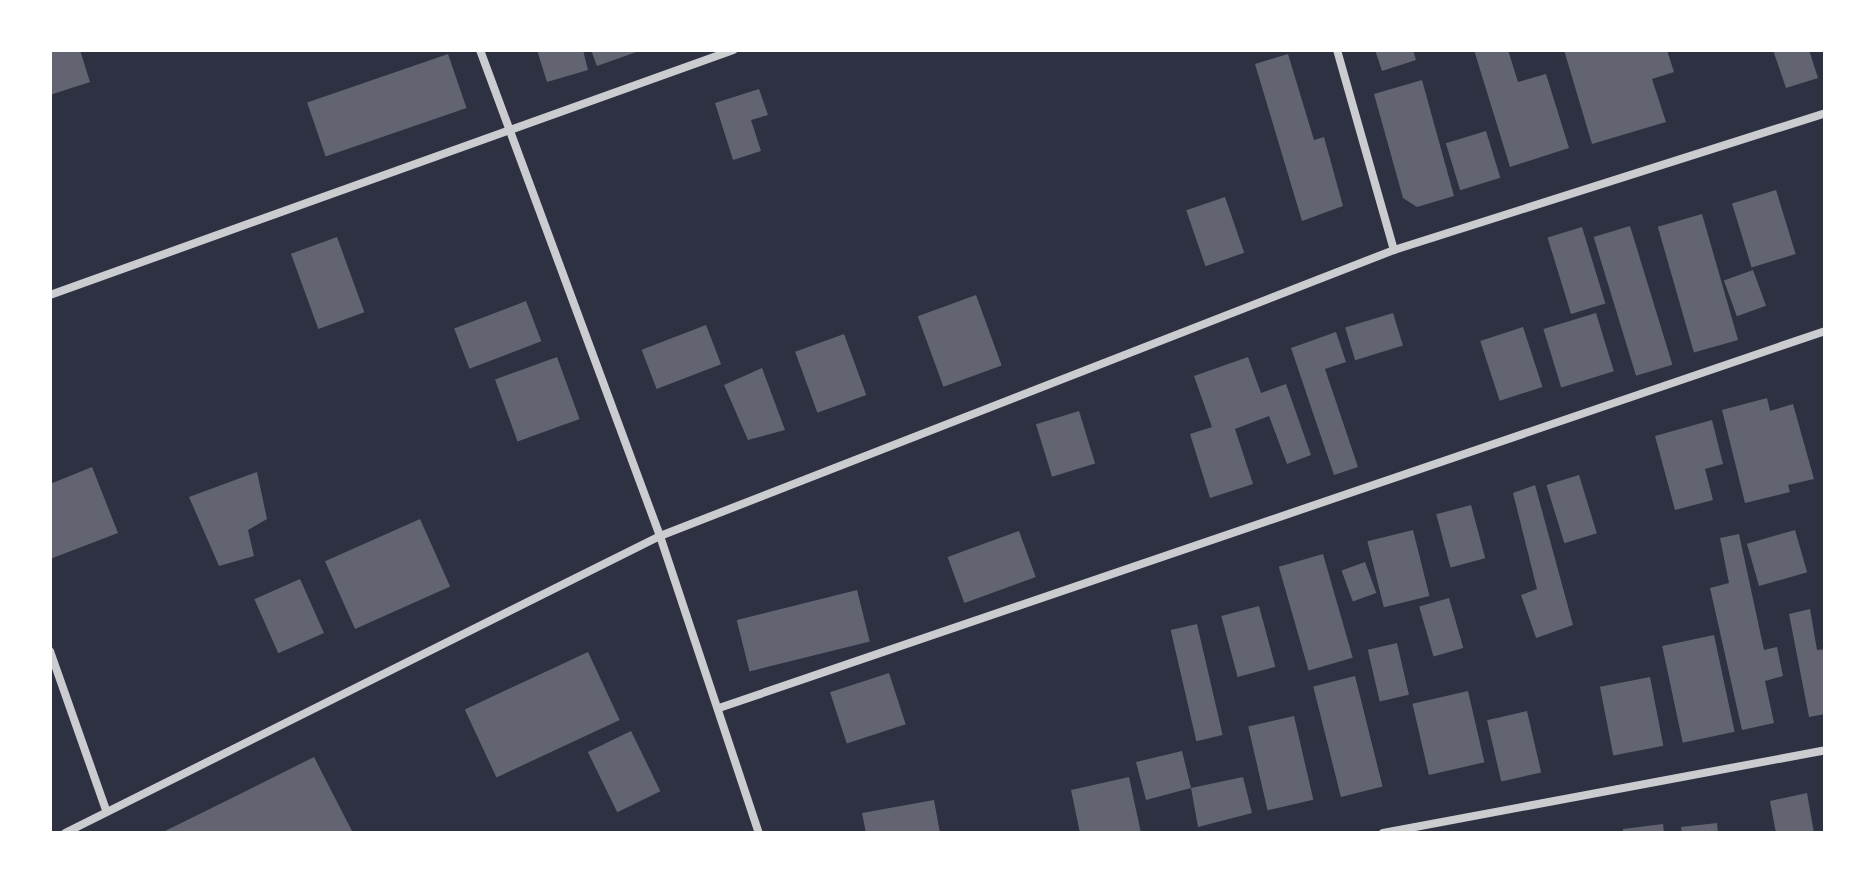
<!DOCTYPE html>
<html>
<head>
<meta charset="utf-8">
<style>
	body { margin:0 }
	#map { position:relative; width:1875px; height:883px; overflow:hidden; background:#2d3142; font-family:Merriweather,serif }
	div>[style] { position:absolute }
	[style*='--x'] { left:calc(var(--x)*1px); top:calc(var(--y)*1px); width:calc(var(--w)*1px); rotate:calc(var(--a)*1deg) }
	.building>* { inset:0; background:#626471; transform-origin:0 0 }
	.minor>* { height:8px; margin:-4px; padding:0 4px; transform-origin:4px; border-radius:4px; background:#caccd0 }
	span { translate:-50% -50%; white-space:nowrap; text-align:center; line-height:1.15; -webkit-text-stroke:8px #fff; paint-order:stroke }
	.frame { position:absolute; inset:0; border:52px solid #fff; pointer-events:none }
</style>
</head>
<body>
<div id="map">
	<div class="building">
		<i style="clip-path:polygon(50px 50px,80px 50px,90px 82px,50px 95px)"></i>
		<i style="clip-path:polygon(537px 50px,583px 50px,588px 70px,547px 82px)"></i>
		<i style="clip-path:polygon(591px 50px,642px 50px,597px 66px)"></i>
		<i style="clip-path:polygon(1375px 50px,1413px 50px,1416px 60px,1382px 71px)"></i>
		<i style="clip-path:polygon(1474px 50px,1508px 50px,1518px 82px,1546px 74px,1569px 148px,1510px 167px)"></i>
		<i style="clip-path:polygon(1564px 50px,1667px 50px,1674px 72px,1652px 79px,1666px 122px,1592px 144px)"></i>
		<i style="clip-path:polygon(1773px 50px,1809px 50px,1818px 78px,1786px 88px)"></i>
		<i style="left:448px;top:54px;width:57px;height:149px;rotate:71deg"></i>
		<i style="clip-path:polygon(1288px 54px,1314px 140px,1324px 137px,1343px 206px,1302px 221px,1255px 64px)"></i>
		<i style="clip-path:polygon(1422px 80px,1454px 196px,1417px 207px,1403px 198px,1374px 94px)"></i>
		<i style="clip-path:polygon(759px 89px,768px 115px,751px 120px,761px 151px,733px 160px,715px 103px)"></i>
		<i style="left:1486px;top:131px;width:49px;height:42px;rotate:73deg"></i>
		<i style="left:1776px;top:190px;width:67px;height:46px;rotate:73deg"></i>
		<i style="left:1225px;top:197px;width:59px;height:41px;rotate:71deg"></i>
		<i style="left:1702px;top:214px;width:131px;height:46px;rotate:74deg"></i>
		<i style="left:1630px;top:226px;width:145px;height:38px;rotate:73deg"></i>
		<i style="left:1582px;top:227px;width:80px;height:36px;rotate:73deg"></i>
		<i style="left:337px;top:237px;width:80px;height:49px;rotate:70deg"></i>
		<i style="left:1753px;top:270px;width:38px;height:31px;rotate:70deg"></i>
		<i style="left:976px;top:295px;width:75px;height:62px;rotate:70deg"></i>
		<i style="left:526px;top:301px;width:43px;height:77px;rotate:69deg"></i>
		<i style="left:1393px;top:313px;width:34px;height:50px;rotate:73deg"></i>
		<i style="left:1596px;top:313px;width:61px;height:55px;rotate:73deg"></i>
		<i style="left:706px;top:325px;width:42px;height:69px;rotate:69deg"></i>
		<i style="left:1523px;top:327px;width:63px;height:45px;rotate:72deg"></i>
		<i style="clip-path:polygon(1336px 332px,1346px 362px,1325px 369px,1358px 467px,1334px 475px,1291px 348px)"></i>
		<i style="left:844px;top:334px;width:65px;height:52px;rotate:70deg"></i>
		<i style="left:557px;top:357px;width:66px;height:66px;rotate:70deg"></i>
		<i style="clip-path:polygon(1248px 357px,1261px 393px,1286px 384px,1311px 455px,1287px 464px,1269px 416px,1235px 429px,1253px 484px,1210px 498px,1190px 434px,1212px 427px,1194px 376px)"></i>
		<i style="clip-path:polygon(762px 368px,785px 430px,748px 440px,724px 385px)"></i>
		<i style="clip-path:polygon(1767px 398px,1770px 411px,1793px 404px,1814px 479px,1788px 485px,1790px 492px,1745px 503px,1722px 410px)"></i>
		<i style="left:1079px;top:411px;width:55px;height:45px;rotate:73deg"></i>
		<i style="clip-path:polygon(1712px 420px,1723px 464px,1705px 469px,1713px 500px,1675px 510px,1655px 436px)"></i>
		<i style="clip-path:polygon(92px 467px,118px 533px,50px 559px,50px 484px)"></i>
		<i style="clip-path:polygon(257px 472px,267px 519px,248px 530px,254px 556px,219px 566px,189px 497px)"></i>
		<i style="left:1579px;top:475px;width:61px;height:34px;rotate:73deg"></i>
		<i style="clip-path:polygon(1535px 485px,1573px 625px,1536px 638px,1521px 595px,1537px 589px,1513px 493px)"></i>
		<i style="left:1471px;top:505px;width:55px;height:36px;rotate:75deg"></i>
		<i style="left:420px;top:519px;width:74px;height:104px;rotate:66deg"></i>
		<i style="left:1413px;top:530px;width:68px;height:47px;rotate:76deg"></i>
		<i style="left:1795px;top:530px;width:44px;height:50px;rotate:74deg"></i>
		<i style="left:1019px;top:531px;width:49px;height:76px;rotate:70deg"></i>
		<i style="clip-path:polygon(1739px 534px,1764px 650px,1777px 647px,1783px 676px,1765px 681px,1774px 723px,1742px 730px,1710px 588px,1729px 583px,1720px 538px)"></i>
		<i style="left:1323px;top:554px;width:108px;height:46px;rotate:74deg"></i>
		<i style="left:1365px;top:562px;width:33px;height:25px;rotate:70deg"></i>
		<i style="left:300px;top:579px;width:59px;height:50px;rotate:66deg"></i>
		<i style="left:857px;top:590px;width:53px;height:124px;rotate:76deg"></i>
		<i style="left:1449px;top:598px;width:52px;height:31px;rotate:74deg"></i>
		<i style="left:1259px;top:606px;width:63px;height:39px;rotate:75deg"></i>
		<i style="clip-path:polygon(1810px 609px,1817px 650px,1825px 649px,1825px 714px,1809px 717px,1789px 614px)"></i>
		<i style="left:1197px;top:624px;width:114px;height:27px;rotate:77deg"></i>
		<i style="left:1714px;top:635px;width:99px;height:53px;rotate:78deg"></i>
		<i style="left:1397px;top:643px;width:53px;height:30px;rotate:77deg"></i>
		<i style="left:588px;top:652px;width:75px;height:136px;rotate:65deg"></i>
		<i style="left:889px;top:673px;width:54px;height:62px;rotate:72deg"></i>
		<i style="left:1355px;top:676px;width:114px;height:43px;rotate:76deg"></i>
		<i style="left:1650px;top:677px;width:70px;height:51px;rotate:79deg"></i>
		<i style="left:1468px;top:691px;width:73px;height:57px;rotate:77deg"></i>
		<i style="left:1527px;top:711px;width:63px;height:41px;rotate:77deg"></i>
		<i style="left:1294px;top:716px;width:86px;height:47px;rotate:77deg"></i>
		<i style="left:631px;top:731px;width:67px;height:48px;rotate:64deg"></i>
		<i style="clip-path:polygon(1182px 751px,1191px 788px,1243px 777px,1252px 813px,1198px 827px,1191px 788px,1146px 800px,1136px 762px)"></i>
		<i style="clip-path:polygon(314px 757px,353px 833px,161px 833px,240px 794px)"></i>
		<i style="clip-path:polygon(1129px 777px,1141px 833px,1080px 833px,1071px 790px)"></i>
		<i style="clip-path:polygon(1807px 793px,1814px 833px,1776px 833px,1770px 801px)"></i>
		<i style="clip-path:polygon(934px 800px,940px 833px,866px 833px,862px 813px)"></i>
		<i style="clip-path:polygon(1717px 823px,1718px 833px,1682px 833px,1681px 827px)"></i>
		<i style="clip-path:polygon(1663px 824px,1664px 833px,1623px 833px,1623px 829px)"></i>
	</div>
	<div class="minor">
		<i style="--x:480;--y:50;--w:518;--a:69.68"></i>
		<i style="--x:660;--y:536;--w:313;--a:71.6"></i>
		<i style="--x:1337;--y:50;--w:208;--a:74.1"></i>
		<i style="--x:50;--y:295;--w:726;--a:-19.73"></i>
		<i style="--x:50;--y:651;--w:169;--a:70.6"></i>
		<i style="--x:719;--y:708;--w:1168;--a:-18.82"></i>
		<i style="--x:65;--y:833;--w:665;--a:-26.53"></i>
		<i style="--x:660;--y:536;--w:788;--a:-21.29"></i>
		<i style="--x:1394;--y:250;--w:452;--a:-17.6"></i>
		<i style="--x:1383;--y:833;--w:450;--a:-10.6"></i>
	</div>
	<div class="frame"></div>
</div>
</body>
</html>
